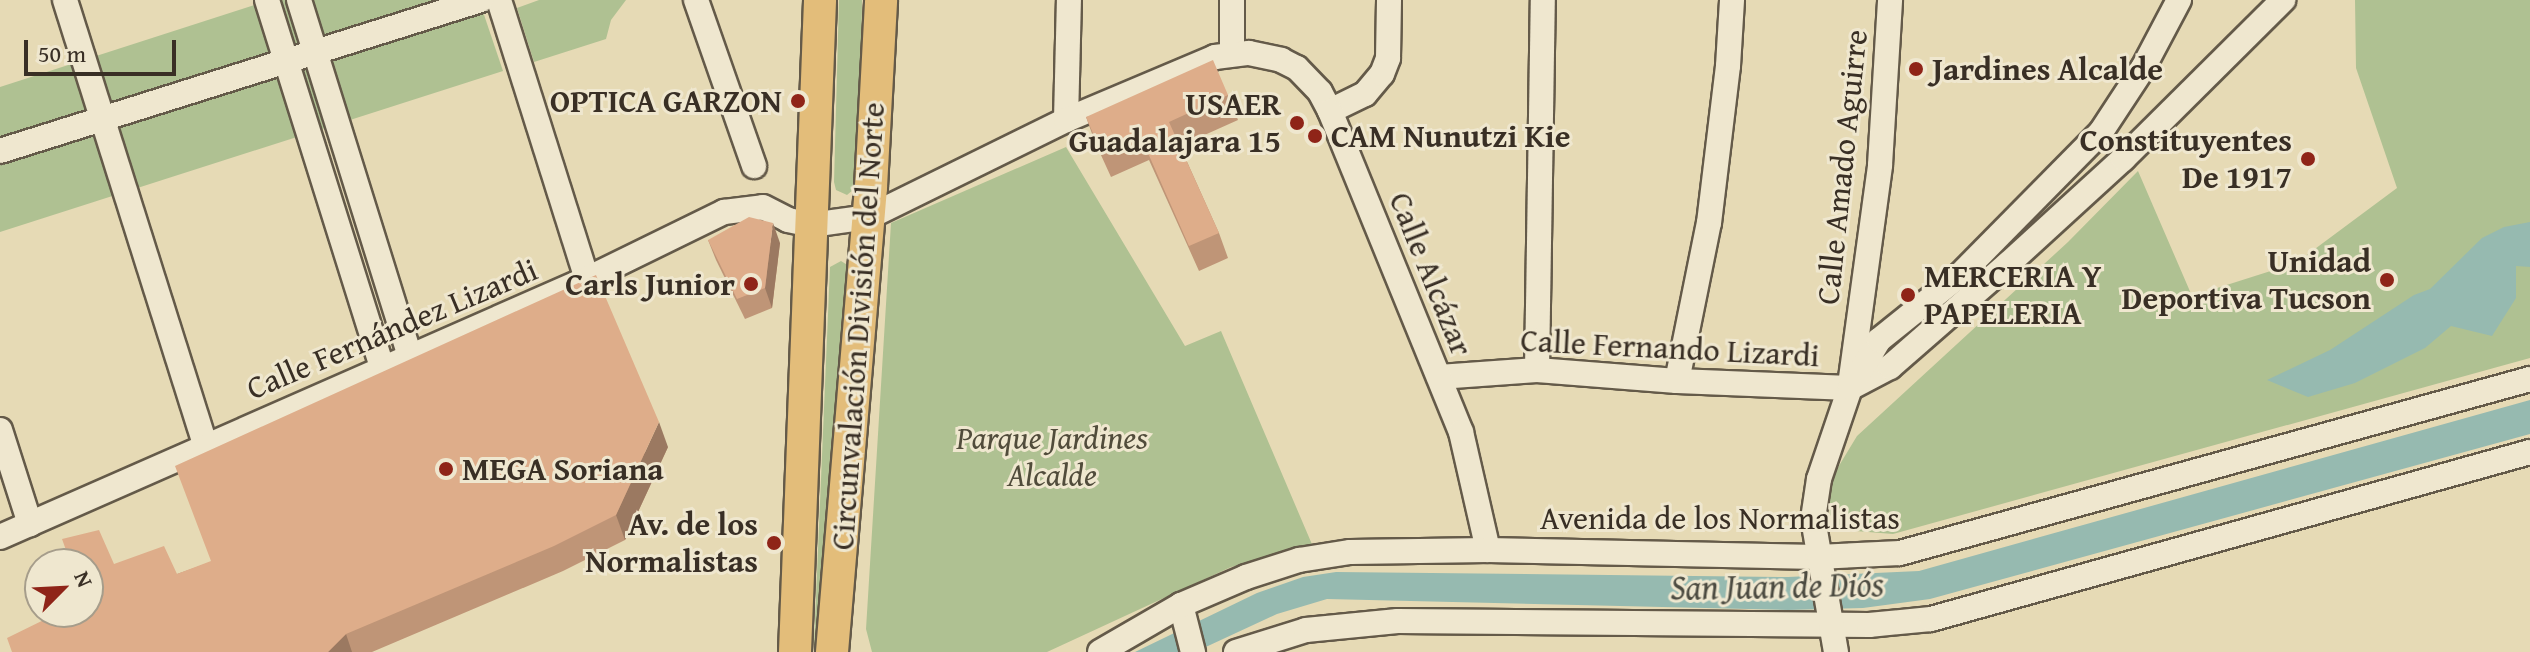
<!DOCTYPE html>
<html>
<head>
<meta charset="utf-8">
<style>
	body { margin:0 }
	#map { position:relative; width:2530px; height:652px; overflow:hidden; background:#e6dab5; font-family:"Gentium Book Plus",serif }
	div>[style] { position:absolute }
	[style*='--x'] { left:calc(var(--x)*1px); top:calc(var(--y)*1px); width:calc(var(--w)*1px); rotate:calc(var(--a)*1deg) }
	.green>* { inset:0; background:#afc192 }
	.water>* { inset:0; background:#96bab0 }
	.roads { filter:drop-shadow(2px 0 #645a49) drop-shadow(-2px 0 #645a49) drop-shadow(0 2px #645a49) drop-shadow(0 -2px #645a49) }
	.minor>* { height:24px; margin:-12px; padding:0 12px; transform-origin:12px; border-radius:12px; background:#efe7cf }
	.major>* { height:32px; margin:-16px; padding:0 16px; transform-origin:16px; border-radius:16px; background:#e3bd7a }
	.wall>* { inset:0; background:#bf9577 }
	.shaded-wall>* { inset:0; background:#9b7961 }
	.building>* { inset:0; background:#dead8a }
	.dots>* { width:22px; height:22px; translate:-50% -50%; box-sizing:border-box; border:4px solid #efe7cf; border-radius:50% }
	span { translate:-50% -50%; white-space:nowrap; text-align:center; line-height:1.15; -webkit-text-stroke:6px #efe7cf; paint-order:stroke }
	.poi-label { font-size:32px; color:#392f25; font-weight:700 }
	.left { translate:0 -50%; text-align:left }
	.right { translate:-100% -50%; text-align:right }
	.street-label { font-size:32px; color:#392f25 }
	.park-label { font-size:32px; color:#514c3b; font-style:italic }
	.water-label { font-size:34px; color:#4c4b41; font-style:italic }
	.north { position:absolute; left:24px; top:548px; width:80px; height:80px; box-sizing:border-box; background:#efe7cf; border:2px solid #a69d8b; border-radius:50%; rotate:66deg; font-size:22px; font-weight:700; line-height:32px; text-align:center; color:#392f25 }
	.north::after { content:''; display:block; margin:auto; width:28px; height:36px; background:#8f2418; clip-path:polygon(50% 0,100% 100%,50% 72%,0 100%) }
	.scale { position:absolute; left:24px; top:40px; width:152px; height:36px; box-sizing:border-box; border:4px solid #392f25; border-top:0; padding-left:10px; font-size:24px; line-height:28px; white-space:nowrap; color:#392f25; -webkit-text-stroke:6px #efe7cf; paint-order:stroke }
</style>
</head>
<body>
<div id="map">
	<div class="green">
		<i style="clip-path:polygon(270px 0,479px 0,503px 71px,0 232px,0 87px)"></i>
		<i style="clip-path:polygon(539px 0,626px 0,611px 20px,606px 39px,534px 62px,517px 8px)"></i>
		<i style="clip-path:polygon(839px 0,862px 0,860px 184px,847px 195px,836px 190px,834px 182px)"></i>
		<i style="clip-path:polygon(2355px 0,2530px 0,2530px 358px,1893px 534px,1843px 530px,1830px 515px,1829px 492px,1837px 469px,1857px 436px,2068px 242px,2138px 171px,2192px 296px,2296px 263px,2397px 188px,2356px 68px)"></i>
		<i style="clip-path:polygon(1066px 147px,1185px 346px,1221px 331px,1314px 549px,1231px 567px,1047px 652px,872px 652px,866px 629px,891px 223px)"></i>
		<i style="clip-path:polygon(841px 261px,849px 266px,820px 645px,814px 645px,830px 267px)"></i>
	</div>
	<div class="water">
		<i style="clip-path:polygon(2530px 222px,2530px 267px,2516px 266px,2516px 298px,2492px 336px,2451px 326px,2425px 348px,2355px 383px,2308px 397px,2267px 380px,2330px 350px,2414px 295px,2430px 289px,2482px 238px,2504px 227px)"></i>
		<i style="clip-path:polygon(2530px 400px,2530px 434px,1930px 599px,1863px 608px,1788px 610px,1327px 599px,1277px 614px,1195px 652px,1135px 652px,1257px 593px,1303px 577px,1336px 572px,1788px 577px,1919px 571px)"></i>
	</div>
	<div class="roads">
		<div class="minor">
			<i style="--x:65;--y:0;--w:467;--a:72.5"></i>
			<i style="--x:267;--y:0;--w:386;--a:72.6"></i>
			<i style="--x:299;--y:0;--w:374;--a:72.7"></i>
			<i style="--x:499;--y:0;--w:293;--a:72.5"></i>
			<i style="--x:696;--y:0;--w:176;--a:70.7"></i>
			<i style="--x:1232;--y:54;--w:54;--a:-90"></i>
			<i style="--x:1330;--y:111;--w:39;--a:-26"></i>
			<i style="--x:1365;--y:94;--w:26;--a:-50"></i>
			<i style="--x:1382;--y:74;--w:17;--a:-69"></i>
			<i style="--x:1388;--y:58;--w:58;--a:-89"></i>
			<i style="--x:1066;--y:120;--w:120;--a:-88.6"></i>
			<i style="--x:0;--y:151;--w:504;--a:-17.43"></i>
			<i style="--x:1537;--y:370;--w:370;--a:-89.1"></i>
			<i style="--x:1439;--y:377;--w:98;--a:-4.1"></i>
			<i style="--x:1537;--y:370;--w:140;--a:4.5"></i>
			<i style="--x:1677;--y:381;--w:173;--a:2.3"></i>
			<i style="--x:1851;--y:378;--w:215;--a:-82.2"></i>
			<i style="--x:1880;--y:165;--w:165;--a:-86.5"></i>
			<i style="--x:1677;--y:381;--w:161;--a:-78.6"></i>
			<i style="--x:1709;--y:223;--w:158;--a:-83.1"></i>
			<i style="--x:1728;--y:66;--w:66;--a:-86.5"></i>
			<i style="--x:1852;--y:387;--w:43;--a:-27.8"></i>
			<i style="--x:1890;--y:367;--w:157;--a:-41.1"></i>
			<i style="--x:2008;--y:264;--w:156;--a:-42.4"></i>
			<i style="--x:2123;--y:159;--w:226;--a:-44.8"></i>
			<i style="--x:0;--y:430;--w:99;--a:72.3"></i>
			<i style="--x:0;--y:537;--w:641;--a:-23.73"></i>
			<i style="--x:587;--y:279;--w:153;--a:-26.1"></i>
			<i style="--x:724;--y:212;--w:39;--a:-7"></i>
			<i style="--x:763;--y:207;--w:28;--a:27"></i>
			<i style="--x:788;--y:220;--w:24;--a:12"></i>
			<i style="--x:811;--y:225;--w:59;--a:-7.9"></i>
			<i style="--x:869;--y:217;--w:220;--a:-26.2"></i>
			<i style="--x:1066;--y:120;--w:162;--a:-22.9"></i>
			<i style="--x:1215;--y:57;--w:34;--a:-7"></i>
			<i style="--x:1249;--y:53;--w:33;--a:12"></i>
			<i style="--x:1281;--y:60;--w:18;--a:27"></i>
			<i style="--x:1297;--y:68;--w:33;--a:46"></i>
			<i style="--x:1320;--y:92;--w:21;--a:62"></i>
			<i style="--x:1330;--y:111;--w:347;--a:67.8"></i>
			<i style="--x:1461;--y:432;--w:121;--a:77.1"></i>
			<i style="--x:1181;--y:605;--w:49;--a:75.7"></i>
			<i style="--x:1100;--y:652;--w:94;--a:-30.1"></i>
			<i style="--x:1181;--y:605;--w:71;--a:-23.3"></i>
			<i style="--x:1246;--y:577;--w:56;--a:-17.8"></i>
			<i style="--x:1299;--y:560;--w:52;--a:-8.9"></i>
			<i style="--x:1350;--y:552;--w:138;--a:-0.8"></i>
			<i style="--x:1488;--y:550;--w:329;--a:1.2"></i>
			<i style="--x:1817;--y:557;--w:83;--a:-2.8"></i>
			<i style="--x:1900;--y:553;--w:654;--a:-15.44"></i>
			<i style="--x:1236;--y:652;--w:73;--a:-17.4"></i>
			<i style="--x:1306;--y:630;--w:92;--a:-5.6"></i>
			<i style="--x:1398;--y:621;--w:471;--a:0.5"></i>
			<i style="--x:1869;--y:625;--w:62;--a:-5.5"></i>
			<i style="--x:1931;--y:619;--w:622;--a:-15.58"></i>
			<i style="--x:1836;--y:652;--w:135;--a:-99.8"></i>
			<i style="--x:1813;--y:519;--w:40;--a:-81.5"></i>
			<i style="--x:1819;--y:479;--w:96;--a:-71.2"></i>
			<i style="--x:1850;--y:388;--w:56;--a:-58.9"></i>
			<i style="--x:1879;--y:340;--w:102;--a:-38.7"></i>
			<i style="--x:1959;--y:276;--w:202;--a:-45.4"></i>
			<i style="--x:2101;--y:132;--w:77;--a:-56.7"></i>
			<i style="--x:2143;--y:68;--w:77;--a:-62.1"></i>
		</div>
		<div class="major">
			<i style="--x:795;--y:652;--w:652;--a:-87.8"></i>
			<i style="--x:832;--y:652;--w:467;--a:-85.2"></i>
			<i style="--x:871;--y:187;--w:187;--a:-86.9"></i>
		</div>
	</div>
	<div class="wall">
		<i style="clip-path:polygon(1228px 95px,1238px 120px,1180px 146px,1219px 233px,1228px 258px,1199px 271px,1149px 160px,1111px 177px,1095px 142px,1086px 117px)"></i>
		<i style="clip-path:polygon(708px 240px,780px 243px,772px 308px,745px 319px,716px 260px)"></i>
		<i style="clip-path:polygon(668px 447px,625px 540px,563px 571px,372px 652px,12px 652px,88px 612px,114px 564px,177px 574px,211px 562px)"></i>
	</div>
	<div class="shaded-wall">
		<i style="clip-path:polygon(773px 223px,780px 243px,772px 308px,765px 288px)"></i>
		<i style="clip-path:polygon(659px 422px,668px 447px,625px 540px,616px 515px)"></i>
		<i style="clip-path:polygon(346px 634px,352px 652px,328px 652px)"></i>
	</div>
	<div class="building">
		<i style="clip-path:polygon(1213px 60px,1228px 95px,1169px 122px,1219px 233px,1189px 246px,1140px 135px,1101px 152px,1086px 117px)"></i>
		<i style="clip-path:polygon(749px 217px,773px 223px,765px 288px,737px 299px,708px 240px)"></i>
		<i style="clip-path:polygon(596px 275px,659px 422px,616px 515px,554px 546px,346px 634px,328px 652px,12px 652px,7px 638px,60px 612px,88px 612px,88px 564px,71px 564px,62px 539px,99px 530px,114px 564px,164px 546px,177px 574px,211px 561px,175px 466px)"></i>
	</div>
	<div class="dots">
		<i style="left:1916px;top:69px;background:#8f2418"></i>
		<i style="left:798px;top:101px;background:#8f2418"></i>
		<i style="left:1297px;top:123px;background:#8f2418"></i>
		<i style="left:1315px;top:136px;background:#8f2418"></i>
		<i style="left:2308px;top:159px;background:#8f2418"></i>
		<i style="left:2387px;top:280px;background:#8f2418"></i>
		<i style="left:751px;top:284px;background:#8f2418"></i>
		<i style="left:1908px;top:295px;background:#8f2418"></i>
		<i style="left:446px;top:469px;background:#8f2418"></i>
		<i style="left:774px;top:543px;background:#8f2418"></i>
	</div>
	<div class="poi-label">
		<span class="left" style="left:1932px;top:69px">Jardines Alcalde</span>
		<span class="right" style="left:782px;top:101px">OPTICA GARZON</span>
		<span class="right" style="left:1281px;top:123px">USAER<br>Guadalajara 15</span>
		<span class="left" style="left:1331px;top:136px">CAM Nunutzi Kie</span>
		<span class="right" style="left:2292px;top:159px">Constituyentes<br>De 1917</span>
		<span class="right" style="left:2371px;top:280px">Unidad<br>Deportiva Tucson</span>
		<span class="left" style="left:1924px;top:295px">MERCERIA Y<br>PAPELERIA</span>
		<span class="right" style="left:735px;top:284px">Carls Junior</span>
		<span class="left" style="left:462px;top:469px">MEGA Soriana</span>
		<span class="right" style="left:758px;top:543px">Av. de los<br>Normalistas</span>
	</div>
	<div class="street-label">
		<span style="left:1842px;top:167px;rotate:-84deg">Calle Amado Aguirre</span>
		<span style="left:1431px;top:274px;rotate:68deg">Calle Alcázar</span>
		<span style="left:858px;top:326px;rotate:-86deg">Circunvalación División del Norte</span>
		<span style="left:392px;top:329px;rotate:-23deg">Calle Fernández Lizardi</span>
		<span style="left:1670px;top:348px;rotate:3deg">Calle Fernando Lizardi</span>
		<span style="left:1720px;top:518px">Avenida de los Normalistas</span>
	</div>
	<div class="park-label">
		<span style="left:1052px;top:457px">Parque Jardines<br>Alcalde</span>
	</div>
	<div class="water-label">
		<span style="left:1777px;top:585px;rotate:-1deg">San Juan de Diós</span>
	</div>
	<div class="north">N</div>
	<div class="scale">50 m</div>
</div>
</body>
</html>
